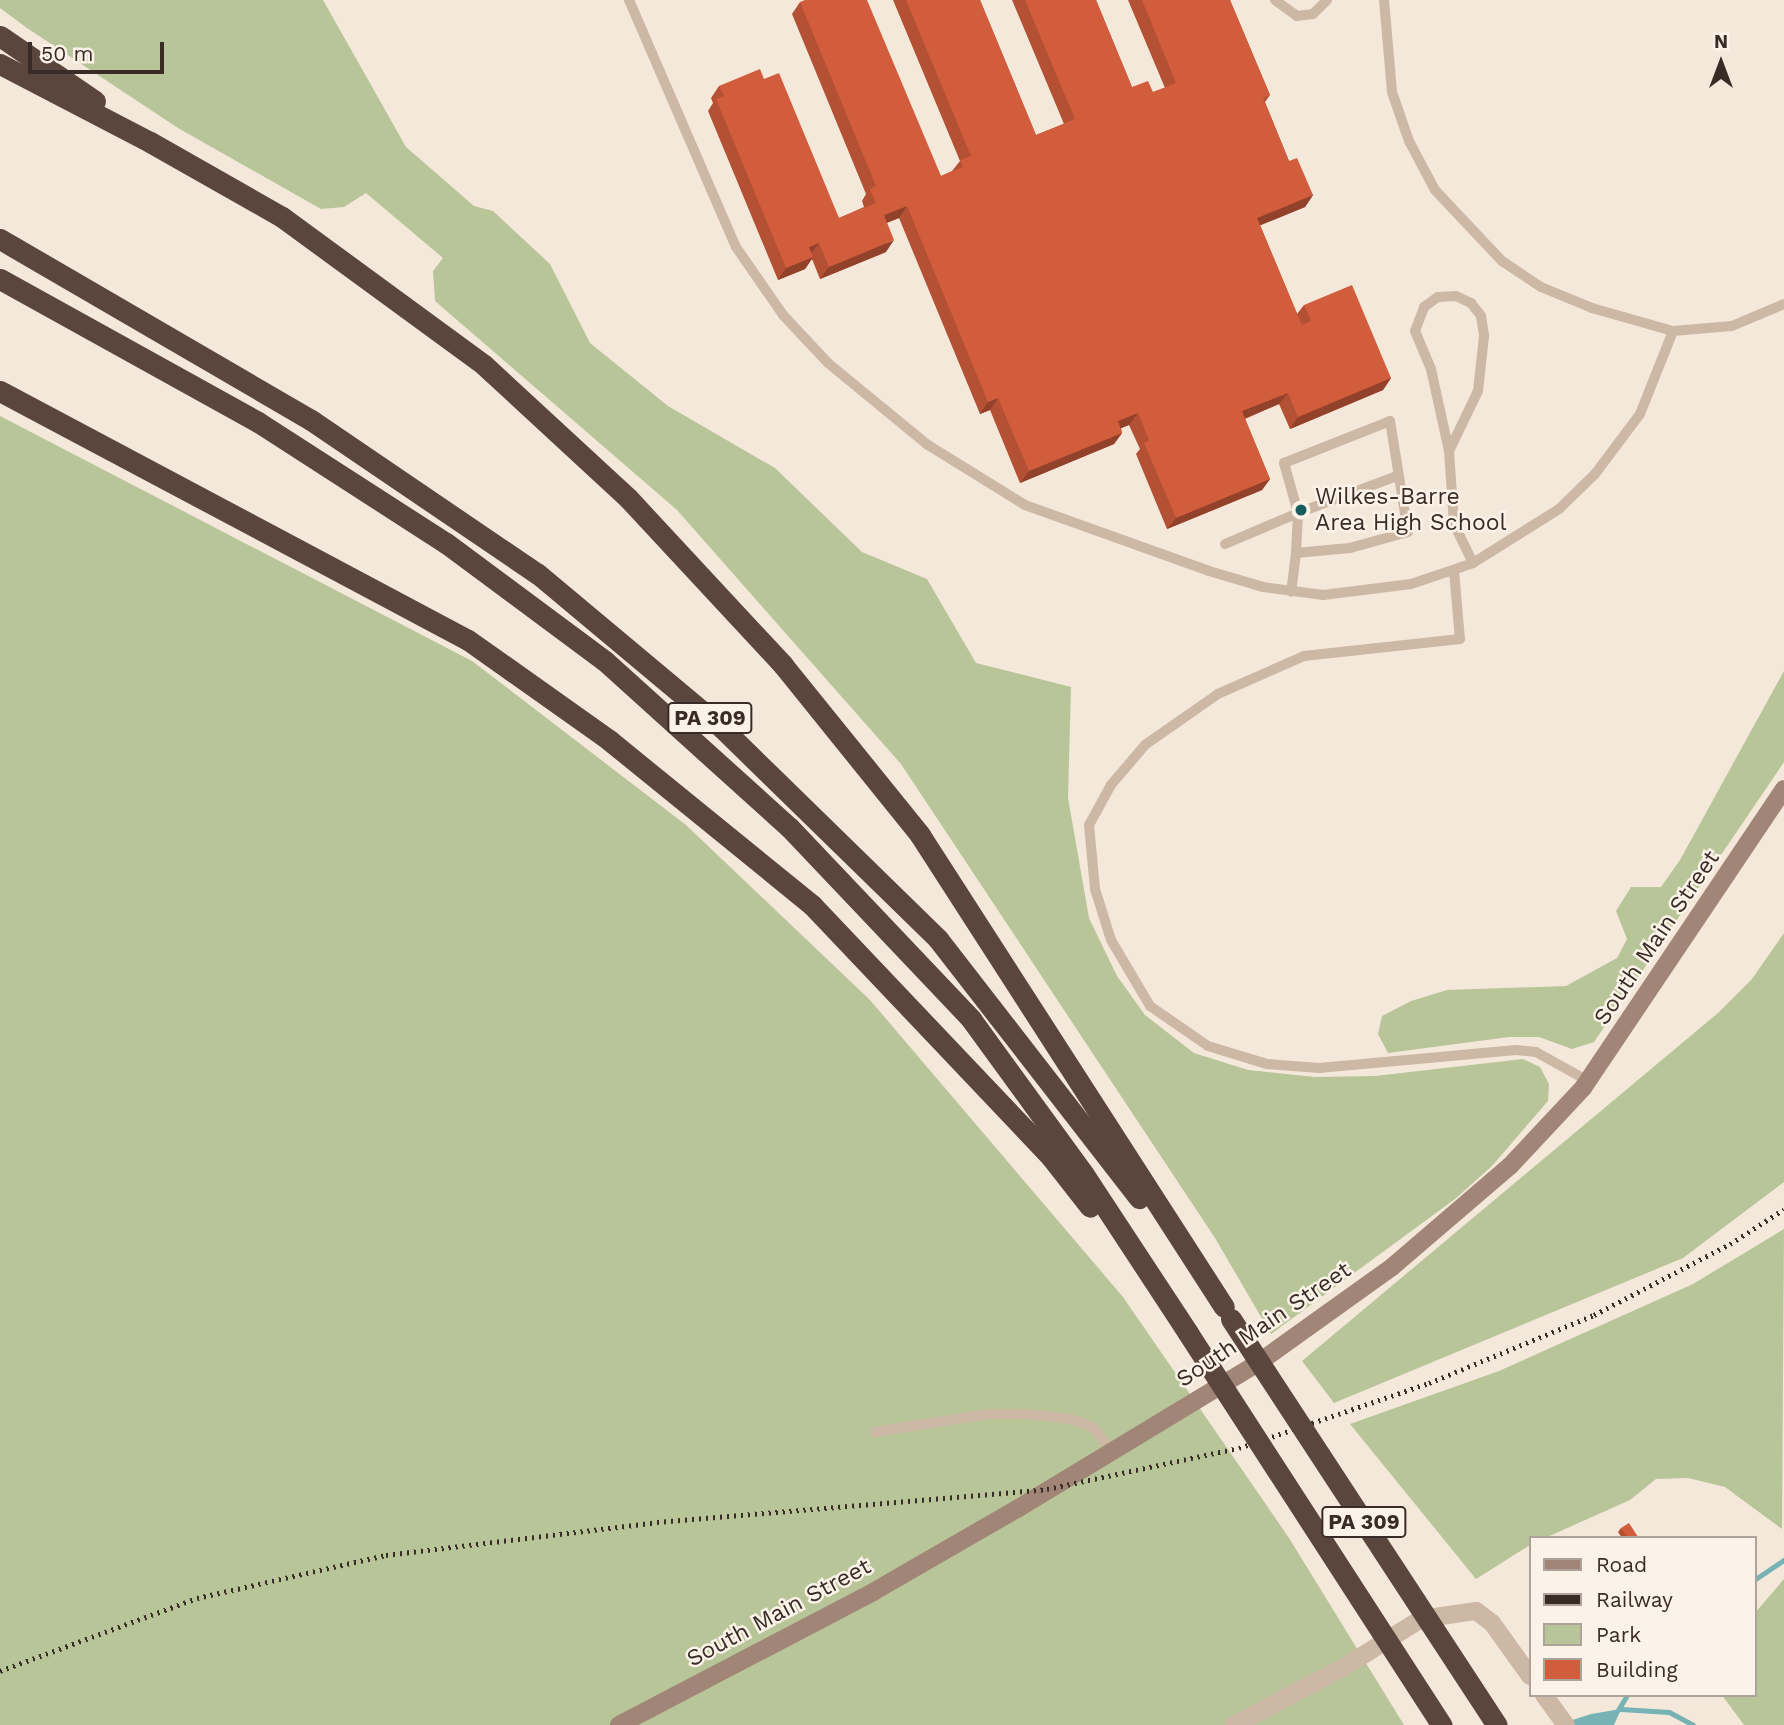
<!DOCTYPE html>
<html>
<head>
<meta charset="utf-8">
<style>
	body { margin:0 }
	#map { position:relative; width:1784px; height:1725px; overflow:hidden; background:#f4e8db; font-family:"Work Sans",sans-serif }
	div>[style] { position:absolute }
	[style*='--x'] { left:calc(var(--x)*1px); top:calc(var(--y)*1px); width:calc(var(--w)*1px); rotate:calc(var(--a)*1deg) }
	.green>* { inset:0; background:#b7c599 }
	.water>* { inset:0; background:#77b3b4 }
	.stream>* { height:5px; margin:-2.5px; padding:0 2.5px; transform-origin:2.5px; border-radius:2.5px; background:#77b3b4 }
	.lane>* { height:10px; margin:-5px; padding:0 5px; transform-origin:5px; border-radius:5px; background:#cdb7a5 }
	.street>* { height:18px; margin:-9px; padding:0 9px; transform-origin:9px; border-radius:9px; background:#cdb7a5 }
	.secondary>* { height:18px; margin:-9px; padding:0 9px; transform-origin:9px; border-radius:9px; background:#a18576 }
	.highway>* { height:21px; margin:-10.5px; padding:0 10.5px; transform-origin:10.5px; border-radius:10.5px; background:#5a463d }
	.rail>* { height:5px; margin-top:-2.5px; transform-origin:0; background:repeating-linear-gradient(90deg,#392c27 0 2px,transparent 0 7px) }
	.highway-bridge>* { height:21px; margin:-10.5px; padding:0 10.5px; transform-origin:10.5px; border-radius:10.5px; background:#5a463d }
	.wall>* { inset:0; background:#b45034 }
	.shaded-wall>* { inset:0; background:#92412a }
	.building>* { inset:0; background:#d15d3c }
	.dots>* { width:19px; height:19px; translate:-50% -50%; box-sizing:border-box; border:4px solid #fbf2e8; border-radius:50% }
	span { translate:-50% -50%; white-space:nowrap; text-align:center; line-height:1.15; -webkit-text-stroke:5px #fbf2e8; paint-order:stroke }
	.shield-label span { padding:2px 5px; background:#fbf2e8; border:2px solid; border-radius:5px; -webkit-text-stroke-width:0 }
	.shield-label { font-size:21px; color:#392c27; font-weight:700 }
	.poi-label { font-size:23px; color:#392c27 }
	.left { translate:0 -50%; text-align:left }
	.street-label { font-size:23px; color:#392c27 }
	.legend { position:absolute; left:1529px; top:1536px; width:228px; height:161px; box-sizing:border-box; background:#fbf2e8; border:2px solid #ada39b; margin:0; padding:9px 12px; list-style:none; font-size:21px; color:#392c27 }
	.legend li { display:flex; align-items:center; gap:14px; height:35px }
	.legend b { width:35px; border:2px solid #ada39b }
	.north { position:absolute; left:1686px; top:28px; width:70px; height:70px; -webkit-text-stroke:5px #fbf2e8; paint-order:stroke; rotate:0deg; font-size:19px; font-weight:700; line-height:28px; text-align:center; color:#392c27 }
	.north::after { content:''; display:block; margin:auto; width:24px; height:32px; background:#392c27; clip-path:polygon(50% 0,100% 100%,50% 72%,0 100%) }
	.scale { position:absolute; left:28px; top:42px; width:136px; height:32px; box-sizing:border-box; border:4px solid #392c27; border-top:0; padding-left:9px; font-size:21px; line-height:24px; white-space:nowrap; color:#392c27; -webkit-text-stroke:5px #fbf2e8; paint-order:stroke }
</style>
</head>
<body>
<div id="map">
	<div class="green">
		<i style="clip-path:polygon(0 0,323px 0,406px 147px,474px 206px,493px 211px,550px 264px,590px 343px,668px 406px,775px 468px,862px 552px,927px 579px,976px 663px,1071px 687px,1068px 798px,1089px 918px,1117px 976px,1145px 1015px,1194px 1053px,1248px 1070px,1315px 1077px,1375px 1076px,1523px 1059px,1540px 1067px,1549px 1084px,1548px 1101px,1492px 1166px,1455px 1199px,1271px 1334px,1215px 1238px,901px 764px,677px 510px,435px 301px,433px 271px,443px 258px,366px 193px,344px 207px,321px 209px,178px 128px,27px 28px,0 8px)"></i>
		<i style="clip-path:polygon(0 416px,472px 661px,686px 825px,870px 1000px,1123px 1297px,1289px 1538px,1404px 1725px,0 1725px)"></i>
		<i style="clip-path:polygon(1784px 671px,1784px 762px,1594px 1042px,1572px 1049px,1539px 1037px,1509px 1037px,1388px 1053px,1378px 1034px,1382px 1016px,1411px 1001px,1447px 990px,1566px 986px,1617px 958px,1627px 939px,1616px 911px,1631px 887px,1661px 887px,1680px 860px)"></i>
		<i style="clip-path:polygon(1784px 933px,1784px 1182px,1683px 1258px,1334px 1403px,1302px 1361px,1718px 1013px,1752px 979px)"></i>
		<i style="clip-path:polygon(1784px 1229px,1782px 1529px,1725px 1487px,1688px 1478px,1656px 1479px,1630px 1500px,1545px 1538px,1530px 1538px,1530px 1545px,1476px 1579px,1350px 1424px,1499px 1371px,1693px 1284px)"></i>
		<i style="clip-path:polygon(1784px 1579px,1784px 1725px,1744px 1725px,1722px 1695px,1754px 1695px,1754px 1614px)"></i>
	</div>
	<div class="water">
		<i style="clip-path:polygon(1621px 1709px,1614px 1725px,1557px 1725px,1591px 1714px)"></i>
	</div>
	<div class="stream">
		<i style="--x:1754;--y:1580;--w:36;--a:-34"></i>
		<i style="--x:1621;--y:1709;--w:48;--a:3.6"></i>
		<i style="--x:1669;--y:1712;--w:27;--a:28"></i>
		<i style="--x:1618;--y:1710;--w:17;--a:-59"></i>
	</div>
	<div class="lane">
		<i style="--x:629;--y:0;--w:269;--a:66.6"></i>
		<i style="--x:736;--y:247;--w:83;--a:55.3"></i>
		<i style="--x:783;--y:315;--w:66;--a:46.8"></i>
		<i style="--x:828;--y:363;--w:129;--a:39.4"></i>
		<i style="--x:928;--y:445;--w:114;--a:31.7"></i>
		<i style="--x:1025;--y:505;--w:195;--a:19.7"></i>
		<i style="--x:1209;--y:571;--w:56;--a:16.5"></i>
		<i style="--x:1263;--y:587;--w:61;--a:7.6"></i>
		<i style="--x:1323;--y:595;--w:89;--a:-7.1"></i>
		<i style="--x:1411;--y:584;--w:65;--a:-18.7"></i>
		<i style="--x:1473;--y:563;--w:102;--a:-32.1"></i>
		<i style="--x:1559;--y:509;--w:50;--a:-44.2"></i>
		<i style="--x:1595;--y:474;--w:75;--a:-53.1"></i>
		<i style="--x:1640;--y:414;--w:89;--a:-68.3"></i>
		<i style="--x:1275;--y:0;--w:27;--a:36"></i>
		<i style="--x:1297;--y:16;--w:16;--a:-7"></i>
		<i style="--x:1313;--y:14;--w:20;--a:-45"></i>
		<i style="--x:1384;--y:0;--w:92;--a:85"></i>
		<i style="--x:1392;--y:92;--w:52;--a:70.9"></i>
		<i style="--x:1409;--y:141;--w:55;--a:62"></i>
		<i style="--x:1435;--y:190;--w:98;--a:46.7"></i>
		<i style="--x:1502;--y:261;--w:47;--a:33.7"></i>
		<i style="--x:1541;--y:287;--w:55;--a:22.4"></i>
		<i style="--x:1592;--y:308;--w:84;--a:15.9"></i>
		<i style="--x:1673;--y:331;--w:59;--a:-4.8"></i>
		<i style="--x:1732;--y:326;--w:56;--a:-22.9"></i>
		<i style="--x:1449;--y:451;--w:84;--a:-102.4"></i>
		<i style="--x:1431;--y:369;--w:41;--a:-112.8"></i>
		<i style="--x:1415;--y:331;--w:26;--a:-69"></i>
		<i style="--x:1424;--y:307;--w:17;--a:-36"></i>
		<i style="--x:1438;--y:297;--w:18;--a:-3"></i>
		<i style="--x:1456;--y:296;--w:17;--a:25"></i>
		<i style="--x:1471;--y:303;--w:16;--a:52"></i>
		<i style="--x:1481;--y:316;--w:20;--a:81"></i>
		<i style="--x:1484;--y:336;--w:55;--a:96.2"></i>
		<i style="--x:1478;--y:391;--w:67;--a:115.8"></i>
		<i style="--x:1449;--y:451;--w:73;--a:86.1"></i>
		<i style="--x:1454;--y:524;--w:43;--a:64"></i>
		<i style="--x:1225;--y:544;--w:79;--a:-23"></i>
		<i style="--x:1298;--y:513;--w:52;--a:-105.6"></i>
		<i style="--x:1284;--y:463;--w:114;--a:-21.6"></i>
		<i style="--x:1390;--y:421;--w:112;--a:80.8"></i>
		<i style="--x:1408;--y:532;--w:60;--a:164.6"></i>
		<i style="--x:1350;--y:548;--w:54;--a:174.7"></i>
		<i style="--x:1296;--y:553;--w:39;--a:97"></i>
		<i style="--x:1296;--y:553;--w:40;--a:-87.1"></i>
		<i style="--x:1298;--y:513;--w:106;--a:-20.5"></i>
		<i style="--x:1454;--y:571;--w:68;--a:85"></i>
		<i style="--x:1460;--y:639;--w:157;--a:173.8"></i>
		<i style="--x:1304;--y:656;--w:94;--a:156.2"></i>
		<i style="--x:1218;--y:694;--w:89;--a:145.1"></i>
		<i style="--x:1145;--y:745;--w:52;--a:130.4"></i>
		<i style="--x:1111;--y:785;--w:46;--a:118.8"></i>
		<i style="--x:1089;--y:825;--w:64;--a:84.6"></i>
		<i style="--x:1095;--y:889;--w:53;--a:72.6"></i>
		<i style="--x:1111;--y:940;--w:77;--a:59.4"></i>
		<i style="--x:1150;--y:1006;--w:70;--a:34.6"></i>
		<i style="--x:1208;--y:1046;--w:62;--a:17"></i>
		<i style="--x:1267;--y:1064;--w:52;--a:4.4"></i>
		<i style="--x:1319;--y:1068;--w:198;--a:-5.2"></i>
		<i style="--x:1516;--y:1050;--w:20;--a:6"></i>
		<i style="--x:1536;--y:1052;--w:60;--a:29.1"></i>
		<i style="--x:875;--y:1432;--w:115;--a:-9"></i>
		<i style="--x:989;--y:1414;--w:39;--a:0"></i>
		<i style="--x:1028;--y:1414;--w:42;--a:6.8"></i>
		<i style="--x:1070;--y:1419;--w:24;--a:19"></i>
		<i style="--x:1093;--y:1427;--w:30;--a:53"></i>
	</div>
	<div class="street">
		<i style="--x:1544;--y:1695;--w:37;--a:54"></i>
		<i style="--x:1234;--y:1725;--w:124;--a:-27.8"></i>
		<i style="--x:1344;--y:1667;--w:91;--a:-31.9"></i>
		<i style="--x:1421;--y:1619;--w:56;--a:-8.3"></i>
		<i style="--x:1476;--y:1611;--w:20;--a:37"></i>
		<i style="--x:1492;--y:1623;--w:65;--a:54.4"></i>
	</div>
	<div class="secondary">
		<i style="--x:619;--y:1725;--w:287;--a:-27.6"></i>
		<i style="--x:873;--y:1592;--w:166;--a:-30"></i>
		<i style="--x:1017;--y:1509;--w:282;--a:-31.2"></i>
		<i style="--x:1258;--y:1363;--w:165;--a:-35.6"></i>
		<i style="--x:1392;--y:1267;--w:155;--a:-40.6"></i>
		<i style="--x:1510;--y:1166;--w:107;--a:-46.9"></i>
		<i style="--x:1583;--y:1088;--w:360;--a:-56.1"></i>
	</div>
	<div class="highway">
		<i style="--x:0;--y:36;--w:115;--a:34.4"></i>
		<i style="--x:0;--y:64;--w:169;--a:27.5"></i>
		<i style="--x:150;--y:142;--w:152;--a:29.6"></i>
		<i style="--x:282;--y:217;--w:250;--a:36.2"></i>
		<i style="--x:484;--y:365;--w:196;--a:42.7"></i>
		<i style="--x:628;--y:498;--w:228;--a:47.1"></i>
		<i style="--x:783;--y:665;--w:218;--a:51.1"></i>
		<i style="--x:920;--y:835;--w:561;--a:57.22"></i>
		<i style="--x:0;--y:239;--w:360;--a:30.2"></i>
		<i style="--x:311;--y:420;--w:274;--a:34.2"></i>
		<i style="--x:538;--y:574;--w:240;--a:39.9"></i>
		<i style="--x:722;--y:728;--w:302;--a:44.3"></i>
		<i style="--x:938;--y:939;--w:328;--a:52.2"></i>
		<i style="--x:0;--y:279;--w:295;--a:29"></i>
		<i style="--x:258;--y:422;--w:224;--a:32.8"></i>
		<i style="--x:446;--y:543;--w:198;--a:36.6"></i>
		<i style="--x:605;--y:661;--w:248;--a:42.1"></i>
		<i style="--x:789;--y:827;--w:265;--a:46.5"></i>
		<i style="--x:971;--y:1019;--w:190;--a:54"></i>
		<i style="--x:1083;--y:1173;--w:191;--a:56.7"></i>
		<i style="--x:0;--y:391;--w:530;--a:28.02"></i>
		<i style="--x:468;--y:640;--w:173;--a:35.3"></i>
		<i style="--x:609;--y:740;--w:262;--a:39.1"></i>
		<i style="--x:812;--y:905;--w:347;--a:46.5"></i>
		<i style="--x:1051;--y:1157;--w:63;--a:52"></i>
	</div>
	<div class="rail">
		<i style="--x:0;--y:1671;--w:210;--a:-20.3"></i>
		<i style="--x:197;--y:1598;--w:194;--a:-12.8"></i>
		<i style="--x:386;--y:1555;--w:273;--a:-6.9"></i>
		<i style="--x:657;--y:1522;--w:391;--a:-4.8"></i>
		<i style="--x:1047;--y:1489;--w:196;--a:-12.1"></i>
		<i style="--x:1239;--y:1448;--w:201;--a:-18.9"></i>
		<i style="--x:1429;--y:1383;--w:178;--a:-22.4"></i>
		<i style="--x:1594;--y:1315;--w:153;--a:-27.6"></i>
		<i style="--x:1730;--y:1244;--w:64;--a:-32.9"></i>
	</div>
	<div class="highway-bridge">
		<i style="--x:1231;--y:1319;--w:485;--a:56.8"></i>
		<i style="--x:1188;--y:1333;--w:467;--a:57.1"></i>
	</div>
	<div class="wall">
		<i style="clip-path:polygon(893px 0,980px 0,1036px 135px,1064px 124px,1012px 0,1096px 0,1132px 87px,1153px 92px,1165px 88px,1128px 0,1230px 0,1270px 95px,1265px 102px,1289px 161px,1313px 195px,1305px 207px,1260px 225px,1297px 314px,1304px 305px,1391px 378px,1383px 390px,1290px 429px,1279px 404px,1245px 419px,1270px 479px,1262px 490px,1167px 529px,1136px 454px,1140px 449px,1129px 425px,1121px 428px,1122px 433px,1114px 444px,1020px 483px,990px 410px,980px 414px,899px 218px,887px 223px,886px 252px,820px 279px,812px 259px,805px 269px,778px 280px,708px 111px,713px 103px,711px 98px,719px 86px,764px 79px,839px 218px,864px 207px,862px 201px,866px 194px,792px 14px,800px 2px,941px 176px,952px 171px,960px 161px)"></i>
		<i style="clip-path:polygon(1621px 1528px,1637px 1538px,1622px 1538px,1618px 1532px)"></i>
	</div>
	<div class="shaded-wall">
		<i style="clip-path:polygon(1313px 195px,1305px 207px,1249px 230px,1257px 218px)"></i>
		<i style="clip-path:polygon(907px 206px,899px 218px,875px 227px,884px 215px)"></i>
		<i style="clip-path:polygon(894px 240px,886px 252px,820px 279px,829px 267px)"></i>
		<i style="clip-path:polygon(819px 243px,810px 255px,809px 247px)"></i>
		<i style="clip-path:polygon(813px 257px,805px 269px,778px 280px,786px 268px)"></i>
		<i style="clip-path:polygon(1391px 378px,1383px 390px,1290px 429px,1298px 417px)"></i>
		<i style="clip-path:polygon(1288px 393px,1279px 404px,1233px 423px,1242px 411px)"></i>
		<i style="clip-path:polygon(998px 398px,990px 410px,980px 414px,988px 402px)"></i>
		<i style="clip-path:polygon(1138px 413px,1129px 425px,1109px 433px,1118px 421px)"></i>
		<i style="clip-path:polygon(1122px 433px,1114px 444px,1020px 483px,1029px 471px)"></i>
		<i style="clip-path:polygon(1270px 479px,1262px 490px,1167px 529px,1176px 518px)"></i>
	</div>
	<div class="building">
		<i style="clip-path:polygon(805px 0,867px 0,941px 176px,963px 167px,960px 160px,971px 156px,906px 0,980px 0,1036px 135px,1075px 119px,1025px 0,1096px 0,1132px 87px,1148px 81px,1153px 92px,1176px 83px,1142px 0,1230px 0,1270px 95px,1263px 98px,1289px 161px,1297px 158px,1313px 195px,1257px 218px,1302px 325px,1311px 321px,1304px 305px,1352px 285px,1391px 378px,1298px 417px,1288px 393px,1242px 411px,1270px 479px,1176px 518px,1144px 443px,1149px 440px,1138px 413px,1118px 421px,1122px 433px,1029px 471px,998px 398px,988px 402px,907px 206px,884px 215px,894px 240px,829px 267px,819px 243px,809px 247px,813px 257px,786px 268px,716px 99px,724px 96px,719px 86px,760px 69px,764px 79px,779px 73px,839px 218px,876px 203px,870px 189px,876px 186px,800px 2px)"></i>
		<i style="clip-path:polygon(1629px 1523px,1638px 1537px,1637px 1538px,1628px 1538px,1621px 1528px)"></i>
	</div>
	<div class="dots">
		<i style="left:1301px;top:510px;background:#195b5e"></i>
	</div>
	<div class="shield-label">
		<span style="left:710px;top:718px">PA 309</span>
		<span style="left:1364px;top:1522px">PA 309</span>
	</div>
	<div class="poi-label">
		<span class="left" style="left:1315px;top:510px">Wilkes-Barre<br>Area High School</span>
	</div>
	<div class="street-label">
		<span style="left:1657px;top:938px;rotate:-56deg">South Main Street</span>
		<span style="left:1264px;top:1325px;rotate:-34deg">South Main Street</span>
		<span style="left:779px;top:1613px;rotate:-28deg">South Main Street</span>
	</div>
	<ul class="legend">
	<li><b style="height:9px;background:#a18576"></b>Road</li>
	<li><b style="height:9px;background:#392c27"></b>Railway</li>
	<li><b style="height:19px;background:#b7c599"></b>Park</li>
	<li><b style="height:19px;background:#d15d3c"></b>Building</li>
	</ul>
	<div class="north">N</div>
	<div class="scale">50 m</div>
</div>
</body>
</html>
